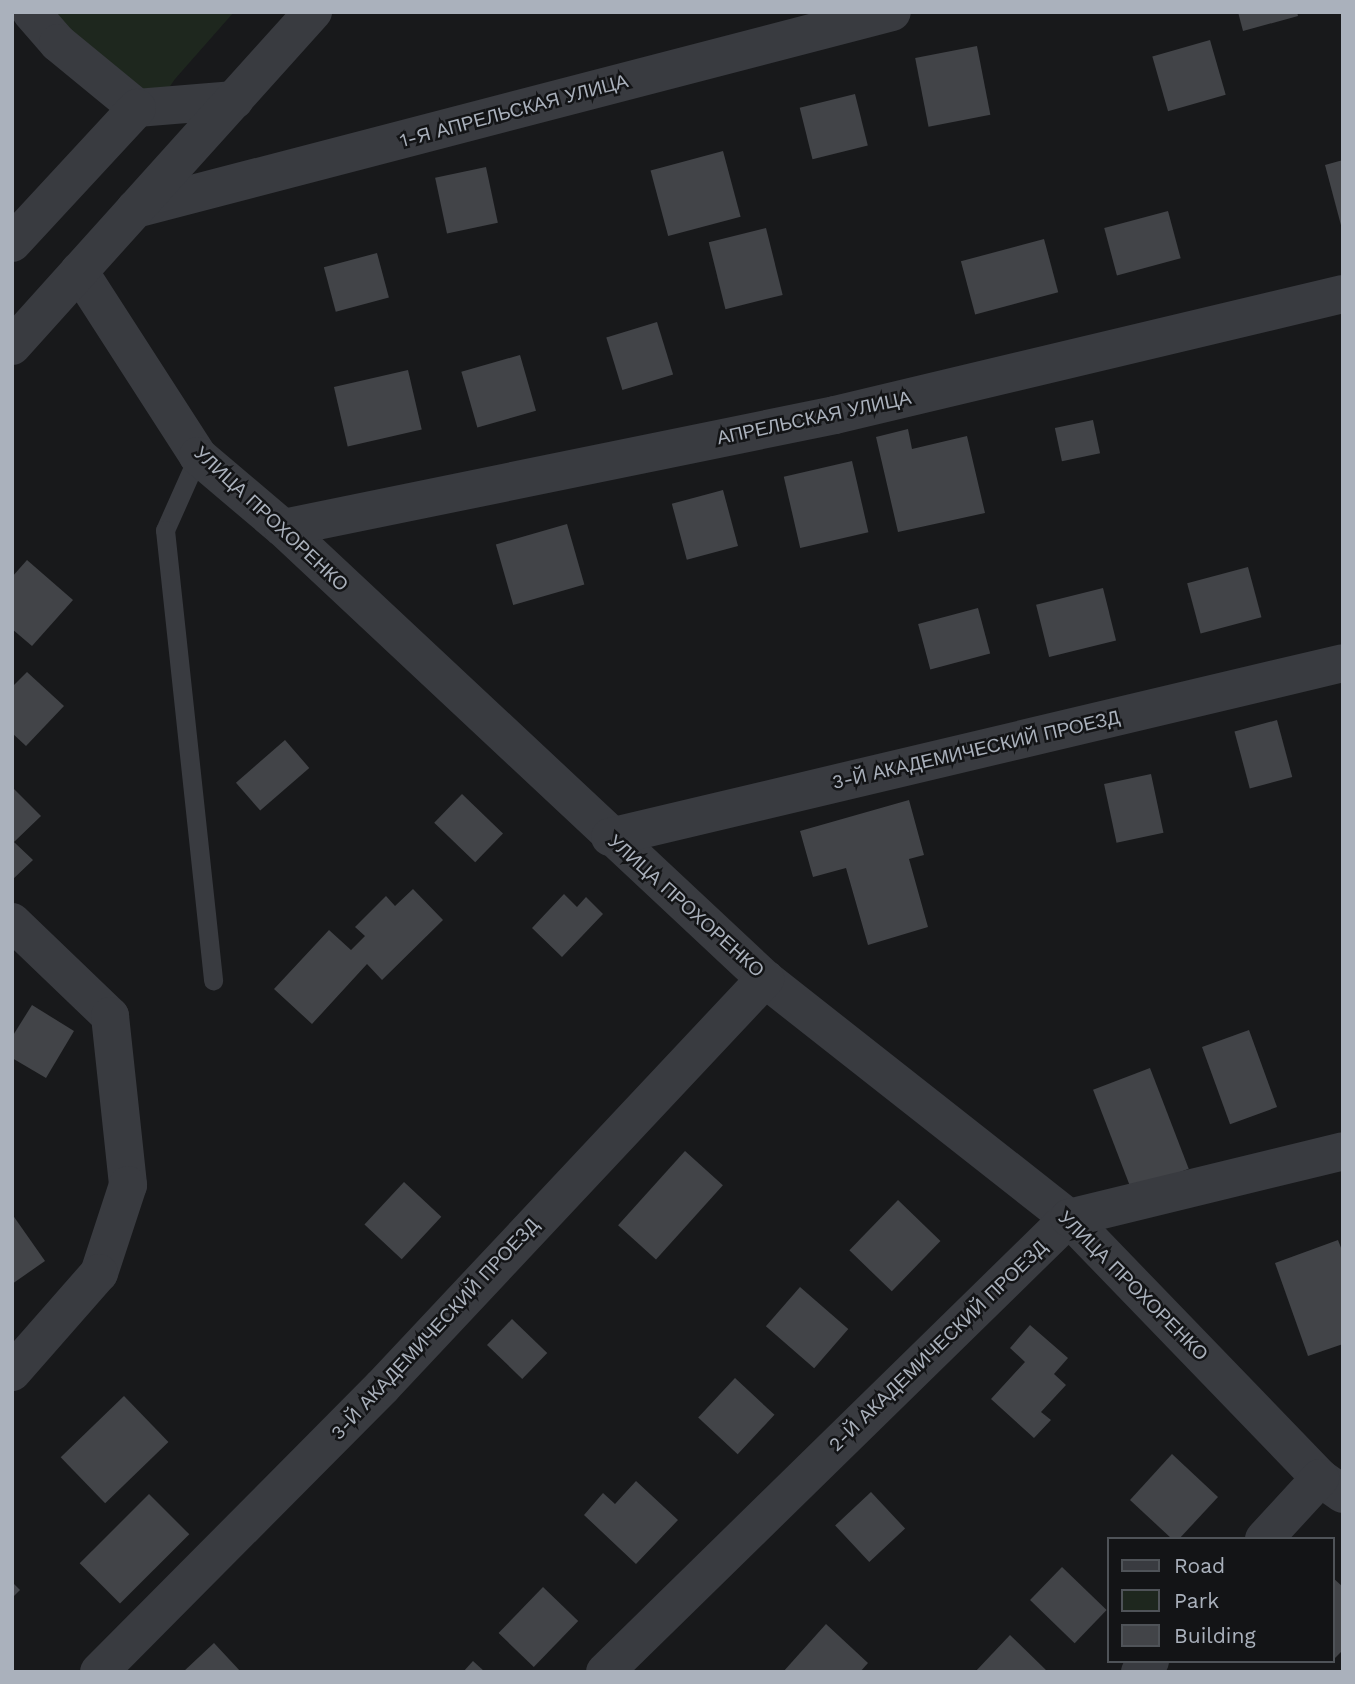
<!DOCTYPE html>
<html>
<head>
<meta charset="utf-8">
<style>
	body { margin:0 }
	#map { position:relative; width:1355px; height:1684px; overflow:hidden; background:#18191b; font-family:"Work Sans",sans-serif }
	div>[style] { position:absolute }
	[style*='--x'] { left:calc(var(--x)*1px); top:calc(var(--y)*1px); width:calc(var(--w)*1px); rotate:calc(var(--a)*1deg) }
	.green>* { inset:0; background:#1e271e }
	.building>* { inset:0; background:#424448; transform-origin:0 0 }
	.service>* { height:19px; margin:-9.5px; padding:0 9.5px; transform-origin:9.5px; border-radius:9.5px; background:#393b40 }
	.minor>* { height:38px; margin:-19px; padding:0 19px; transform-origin:19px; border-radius:19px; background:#393b40 }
	.tertiary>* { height:38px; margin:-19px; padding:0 19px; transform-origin:19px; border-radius:19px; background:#393b40 }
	span { translate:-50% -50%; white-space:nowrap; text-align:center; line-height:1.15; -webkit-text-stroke:5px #131416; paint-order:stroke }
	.street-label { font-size:19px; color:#aab1bc }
	.frame { position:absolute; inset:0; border:14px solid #aab1bc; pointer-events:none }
	.legend { position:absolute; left:1107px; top:1537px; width:228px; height:126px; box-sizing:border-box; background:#131416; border:2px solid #4f5358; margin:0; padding:9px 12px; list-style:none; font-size:21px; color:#aab1bc }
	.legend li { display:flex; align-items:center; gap:14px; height:35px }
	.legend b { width:35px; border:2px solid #4f5358 }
</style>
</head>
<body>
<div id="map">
	<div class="green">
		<i style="clip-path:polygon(12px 12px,234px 12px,175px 79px,137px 134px)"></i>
	</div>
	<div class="building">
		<i style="clip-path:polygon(1238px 12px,1297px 12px,1298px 16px,1243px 31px)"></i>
		<i style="left:1210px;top:40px;width:57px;height:60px;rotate:74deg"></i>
		<i style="left:977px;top:46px;width:70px;height:63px;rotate:79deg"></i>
		<i style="left:855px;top:94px;width:53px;height:57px;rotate:76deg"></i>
		<i style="left:723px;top:151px;width:68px;height:75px;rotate:75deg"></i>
		<i style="clip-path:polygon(1343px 160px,1343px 228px,1342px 229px,1325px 165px)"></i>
		<i style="left:486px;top:167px;width:57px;height:52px;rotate:78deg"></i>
		<i style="left:1168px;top:211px;width:49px;height:66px;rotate:75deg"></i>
		<i style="left:766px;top:228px;width:69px;height:59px;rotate:76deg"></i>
		<i style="left:1044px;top:239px;width:55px;height:86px;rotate:75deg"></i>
		<i style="left:377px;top:253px;width:46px;height:55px;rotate:75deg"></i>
		<i style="left:657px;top:322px;width:55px;height:53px;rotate:73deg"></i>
		<i style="left:520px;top:355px;width:58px;height:61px;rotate:74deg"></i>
		<i style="left:408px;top:370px;width:61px;height:76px;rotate:77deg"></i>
		<i style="left:1093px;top:420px;width:34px;height:39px;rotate:78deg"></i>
		<i style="clip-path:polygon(908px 429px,912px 449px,967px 436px,985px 513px,898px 532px,876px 437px)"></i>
		<i style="left:852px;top:461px;width:73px;height:70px;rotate:77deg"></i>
		<i style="left:723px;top:490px;width:58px;height:53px;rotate:75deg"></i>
		<i style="left:567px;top:524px;width:63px;height:74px;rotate:74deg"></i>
		<i style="clip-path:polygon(27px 560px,73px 600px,32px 646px,12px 629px,12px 577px)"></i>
		<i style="left:1248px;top:567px;width:52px;height:63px;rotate:75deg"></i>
		<i style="left:1103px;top:588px;width:54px;height:69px;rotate:76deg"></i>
		<i style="left:978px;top:608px;width:47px;height:62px;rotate:75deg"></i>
		<i style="clip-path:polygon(27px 672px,64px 706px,26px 746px,12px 733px,12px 687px)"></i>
		<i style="left:1277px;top:720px;width:59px;height:44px;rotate:75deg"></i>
		<i style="left:285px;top:740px;width:37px;height:65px;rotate:49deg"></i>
		<i style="left:1151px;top:774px;width:60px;height:48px;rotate:78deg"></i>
		<i style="clip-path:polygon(12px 787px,41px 816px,14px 842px,33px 860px,12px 880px)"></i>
		<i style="left:462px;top:794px;width:57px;height:40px;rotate:44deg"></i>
		<i style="clip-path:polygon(909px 800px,924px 855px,909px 859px,928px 927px,868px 945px,846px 868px,813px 877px,800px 831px)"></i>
		<i style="clip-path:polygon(413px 889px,443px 920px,382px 980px,367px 964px,312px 1024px,274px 989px,329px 930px,351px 950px,365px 936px,355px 927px,386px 896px,395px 906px)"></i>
		<i style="clip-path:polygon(564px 894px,577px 907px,586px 897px,603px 914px,562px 957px,532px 928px)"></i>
		<i style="clip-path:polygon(32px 1005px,74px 1031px,46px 1078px,12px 1058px,12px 1037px)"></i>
		<i style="left:1249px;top:1030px;width:82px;height:50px;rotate:70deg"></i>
		<i style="left:1150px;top:1068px;width:108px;height:61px;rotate:69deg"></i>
		<i style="left:685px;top:1151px;width:51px;height:100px;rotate:42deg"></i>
		<i style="left:404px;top:1182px;width:51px;height:58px;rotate:43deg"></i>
		<i style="left:898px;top:1200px;width:59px;height:70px;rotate:44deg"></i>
		<i style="clip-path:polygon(12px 1214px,45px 1261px,12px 1284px)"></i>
		<i style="clip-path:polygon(1338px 1240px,1343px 1253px,1343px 1344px,1308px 1356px,1275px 1263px)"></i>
		<i style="left:800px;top:1287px;width:64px;height:52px;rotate:41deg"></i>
		<i style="left:512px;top:1319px;width:49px;height:36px;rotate:44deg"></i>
		<i style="clip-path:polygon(1030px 1325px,1068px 1358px,1054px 1374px,1066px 1385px,1041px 1412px,1051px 1420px,1034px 1438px,991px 1399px,1025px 1362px,1010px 1348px)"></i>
		<i style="left:735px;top:1378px;width:54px;height:54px;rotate:43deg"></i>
		<i style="left:124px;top:1396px;width:64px;height:88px;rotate:46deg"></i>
		<i style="clip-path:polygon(1172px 1454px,1218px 1497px,1179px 1539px,1172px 1539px,1130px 1500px)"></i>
		<i style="clip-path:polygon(636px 1481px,678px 1520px,636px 1564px,584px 1515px,603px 1493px,615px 1504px)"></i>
		<i style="left:871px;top:1492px;width:50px;height:49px;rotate:47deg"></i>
		<i style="left:149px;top:1494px;width:57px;height:98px;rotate:45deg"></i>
		<i style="left:1062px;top:1567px;width:62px;height:46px;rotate:44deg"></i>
		<i style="clip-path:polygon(1332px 1577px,1343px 1587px,1343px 1650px,1332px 1661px)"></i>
		<i style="clip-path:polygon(12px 1582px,20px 1590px,12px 1598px)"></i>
		<i style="left:543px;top:1587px;width:49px;height:64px;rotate:44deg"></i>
		<i style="clip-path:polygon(826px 1624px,868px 1663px,860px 1672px,783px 1672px)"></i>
		<i style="clip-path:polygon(1010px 1635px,1048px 1672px,975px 1672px)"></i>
		<i style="clip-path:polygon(214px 1643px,241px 1672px,183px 1672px)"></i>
		<i style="clip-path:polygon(473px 1661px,485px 1672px,463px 1672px)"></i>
	</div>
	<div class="service">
		<i style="--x:198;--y:456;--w:81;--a:114"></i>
		<i style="--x:165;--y:530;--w:453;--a:83.9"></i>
	</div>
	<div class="minor">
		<i style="--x:31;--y:12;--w:41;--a:48.9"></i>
		<i style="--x:58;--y:43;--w:102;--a:39.4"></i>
		<i style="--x:137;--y:108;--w:98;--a:-4.7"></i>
		<i style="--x:135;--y:209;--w:782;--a:-14.59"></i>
		<i style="--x:12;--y:243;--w:184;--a:-47.2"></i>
		<i style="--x:79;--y:271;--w:220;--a:57.2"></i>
		<i style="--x:198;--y:456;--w:111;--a:40.3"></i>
		<i style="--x:283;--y:528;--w:660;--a:43.1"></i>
		<i style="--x:765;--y:979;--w:387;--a:38.2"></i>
		<i style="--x:1069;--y:1218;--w:361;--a:46"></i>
		<i style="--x:1320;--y:1478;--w:28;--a:35"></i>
		<i style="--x:283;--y:528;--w:563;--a:-11.57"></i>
		<i style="--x:835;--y:415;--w:522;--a:-13.4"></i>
		<i style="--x:610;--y:837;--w:753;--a:-13.35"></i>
		<i style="--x:12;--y:922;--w:136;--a:43.8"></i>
		<i style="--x:110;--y:1016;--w:170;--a:83.9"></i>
		<i style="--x:128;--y:1185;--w:93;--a:108.2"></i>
		<i style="--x:99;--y:1273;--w:132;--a:131.3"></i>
		<i style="--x:1264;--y:1539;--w:83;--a:-47.4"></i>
		<i style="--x:99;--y:1672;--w:402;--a:-45.2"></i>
		<i style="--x:382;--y:1387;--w:560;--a:-46.81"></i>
		<i style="--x:605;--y:1672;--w:649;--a:-44.38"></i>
		<i style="--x:1069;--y:1218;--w:282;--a:-13.7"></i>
		<i style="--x:1140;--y:1672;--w:15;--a:-48"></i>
	</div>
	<div class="tertiary">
		<i style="--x:12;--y:346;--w:450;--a:-48"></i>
	</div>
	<div class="street-label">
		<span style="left:514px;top:111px;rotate:-15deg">1-Я АПРЕЛЬСКАЯ УЛИЦА</span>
		<span style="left:814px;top:418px;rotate:-12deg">АПРЕЛЬСКАЯ УЛИЦА</span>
		<span style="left:271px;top:519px;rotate:43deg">УЛИЦА ПРОХОРЕНКО</span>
		<span style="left:976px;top:750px;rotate:-13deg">3-Й АКАДЕМИЧЕСКИЙ ПРОЕЗД</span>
		<span style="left:686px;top:906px;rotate:42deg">УЛИЦА ПРОХОРЕНКО</span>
		<span style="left:1133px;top:1286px;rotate:45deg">УЛИЦА ПРОХОРЕНКО</span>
		<span style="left:435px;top:1329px;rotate:-47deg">3-Й АКАДЕМИЧЕСКИЙ ПРОЕЗД</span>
		<span style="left:938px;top:1346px;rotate:-44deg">2-Й АКАДЕМИЧЕСКИЙ ПРОЕЗД</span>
	</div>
	<div class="frame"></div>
	<ul class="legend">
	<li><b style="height:9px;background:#393b40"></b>Road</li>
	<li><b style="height:19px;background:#1e271e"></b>Park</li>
	<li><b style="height:19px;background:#424448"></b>Building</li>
	</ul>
</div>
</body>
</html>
